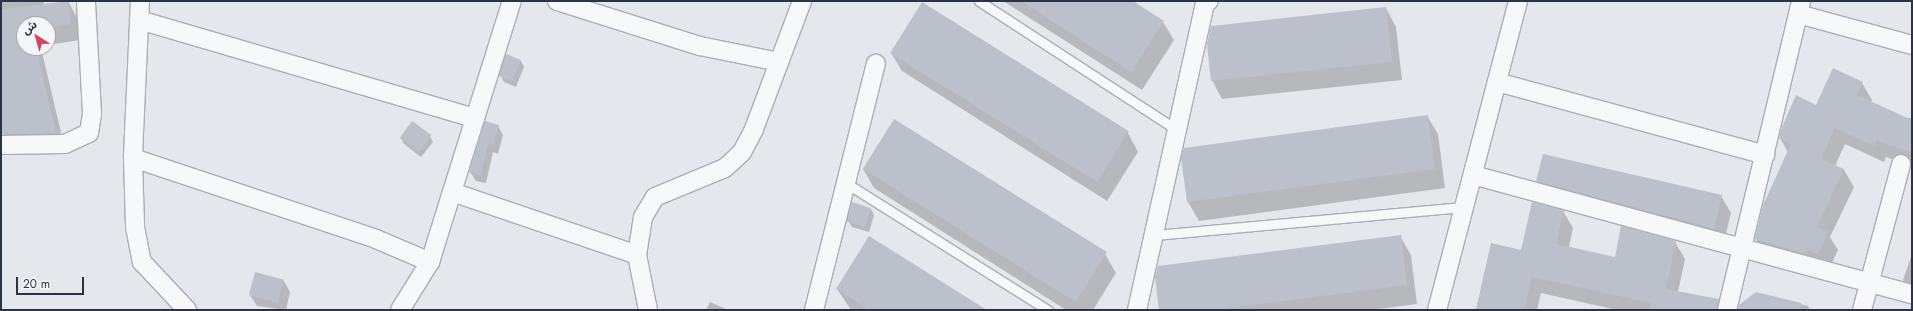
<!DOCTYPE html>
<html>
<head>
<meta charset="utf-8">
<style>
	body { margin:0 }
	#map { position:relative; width:1913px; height:311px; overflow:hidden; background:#e4e7ec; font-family:Jost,"Noto Sans Arabic",sans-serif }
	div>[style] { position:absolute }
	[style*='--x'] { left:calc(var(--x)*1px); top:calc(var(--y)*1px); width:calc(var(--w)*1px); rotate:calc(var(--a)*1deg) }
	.shadow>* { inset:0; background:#0003 }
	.building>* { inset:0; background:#bbc0ca; transform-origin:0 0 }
	.roads { filter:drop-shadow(1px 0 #a9aeb7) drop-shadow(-1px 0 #a9aeb7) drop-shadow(0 1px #a9aeb7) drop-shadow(0 -1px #a9aeb7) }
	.service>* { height:9px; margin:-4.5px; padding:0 4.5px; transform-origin:4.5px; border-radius:4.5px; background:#f7f8fa }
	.minor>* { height:18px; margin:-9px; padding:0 9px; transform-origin:9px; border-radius:9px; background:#f7f8fa }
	span { translate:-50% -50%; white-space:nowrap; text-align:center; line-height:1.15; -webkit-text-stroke:3.5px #f4f6f9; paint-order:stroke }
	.frame { position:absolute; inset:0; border:2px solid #2b3445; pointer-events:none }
	.north { position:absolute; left:16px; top:16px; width:40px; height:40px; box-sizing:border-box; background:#f4f6f9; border:1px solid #a4a8b1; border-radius:50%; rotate:323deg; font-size:11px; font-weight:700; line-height:16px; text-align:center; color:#2b3445 }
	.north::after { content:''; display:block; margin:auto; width:14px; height:18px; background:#d1495b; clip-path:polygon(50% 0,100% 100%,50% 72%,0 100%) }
	.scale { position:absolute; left:16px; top:277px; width:68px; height:18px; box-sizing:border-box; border:2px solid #2b3445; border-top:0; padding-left:5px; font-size:12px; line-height:14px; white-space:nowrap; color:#2b3445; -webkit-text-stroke:3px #f4f6f9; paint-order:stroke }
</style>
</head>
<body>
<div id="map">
	<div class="shadow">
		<i style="clip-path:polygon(1px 1px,44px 1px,44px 5px,68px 1px,77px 18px,80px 40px,48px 45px,48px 24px,24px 24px,24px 48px,41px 48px,65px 149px,13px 150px,3px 134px,1px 123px)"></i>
		<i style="clip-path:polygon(1003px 1px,1131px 1px,1163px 22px,1174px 40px,1142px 90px)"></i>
		<i style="clip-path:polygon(922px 4px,1128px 133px,1138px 152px,1107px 201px,902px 71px,891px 53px)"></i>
		<i style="clip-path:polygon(1386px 8px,1396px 27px,1402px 80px,1222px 99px,1212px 80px)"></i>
		<i style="clip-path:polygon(507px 56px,521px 61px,524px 67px,516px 87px,504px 82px,501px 76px)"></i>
		<i style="clip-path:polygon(1834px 70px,1862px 83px,1872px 100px,1871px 103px,1905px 118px,1912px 118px,1912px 166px,1886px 157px,1884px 162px,1845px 144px,1835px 166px,1844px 170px,1854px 187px,1830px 237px,1838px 250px,1828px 271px,1766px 256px,1756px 239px,1788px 152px,1780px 138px,1817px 106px)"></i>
		<i style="clip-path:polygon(1427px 116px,1438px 134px,1445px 188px,1199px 221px,1188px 202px,1182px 158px)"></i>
		<i style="clip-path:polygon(498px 126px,503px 135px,498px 154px,493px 152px,486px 183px,476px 181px,470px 172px)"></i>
		<i style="clip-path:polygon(430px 136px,433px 142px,421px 157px,404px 144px,401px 138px)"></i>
		<i style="clip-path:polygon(863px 169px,1105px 254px,1116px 273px,1093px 310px,1066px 310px,874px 188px)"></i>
		<i style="clip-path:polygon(1537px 181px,1721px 196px,1731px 213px,1723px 246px,1547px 198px)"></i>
		<i style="clip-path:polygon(871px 209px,874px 215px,869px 232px,852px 227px,848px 221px)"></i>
		<i style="clip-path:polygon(1563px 211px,1573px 228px,1569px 247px,1616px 258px,1675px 242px,1685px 259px,1678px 292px,1706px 310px,1617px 310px,1541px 293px,1537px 310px,1476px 310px,1491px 245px,1522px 251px)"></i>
		<i style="clip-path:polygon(1400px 236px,1411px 255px,1417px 304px,1371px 310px,1160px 310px)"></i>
		<i style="clip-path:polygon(1912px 254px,1912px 296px,1903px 280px)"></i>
		<i style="clip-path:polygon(284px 281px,290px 292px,286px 310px,257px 306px,250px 295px)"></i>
		<i style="clip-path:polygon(837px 289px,985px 310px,851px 310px)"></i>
		<i style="clip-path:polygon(1756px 293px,1808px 306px,1810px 310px,1739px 310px)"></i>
		<i style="clip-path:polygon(710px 302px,728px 310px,706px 310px)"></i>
	</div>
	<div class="building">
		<i style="clip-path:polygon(68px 1px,71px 24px,48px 28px,48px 24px,24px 24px,24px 48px,36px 48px,56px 133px,2px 134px,1px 9px)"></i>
		<i style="clip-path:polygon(1021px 1px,1133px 1px,1164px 21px,1131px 72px)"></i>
		<i style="left:922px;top:2px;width:244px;height:60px;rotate:32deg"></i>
		<i style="clip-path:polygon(1386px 7px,1392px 62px,1211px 81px,1207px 44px,1211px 26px)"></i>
		<i style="left:506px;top:54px;width:16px;height:23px;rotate:22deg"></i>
		<i style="clip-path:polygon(1833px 68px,1863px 82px,1857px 95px,1912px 120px,1912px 153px,1877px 140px,1874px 146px,1835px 128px,1821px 159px,1844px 169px,1817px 227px,1828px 232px,1818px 254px,1808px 250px,1806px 254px,1755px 239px,1763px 205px,1791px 144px,1779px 138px,1782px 127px,1796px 95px,1816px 105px)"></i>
		<i style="clip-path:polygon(1428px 115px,1435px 169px,1187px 202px,1181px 158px,1184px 148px)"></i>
		<i style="left:894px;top:119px;width:251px;height:59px;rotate:32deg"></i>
		<i style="left:412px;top:121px;width:24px;height:21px;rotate:36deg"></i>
		<i style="clip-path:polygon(485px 121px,499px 125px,493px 145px,488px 144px,481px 175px,469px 172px)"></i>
		<i style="clip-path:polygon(1543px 154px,1722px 195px,1714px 229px,1536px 181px)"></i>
		<i style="left:852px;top:202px;width:20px;height:20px;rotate:18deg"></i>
		<i style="clip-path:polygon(1532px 202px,1564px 210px,1556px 244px,1615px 257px,1621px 226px,1676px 241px,1666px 289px,1719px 299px,1717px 310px,1650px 310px,1651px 303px,1532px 277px,1524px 310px,1476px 310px,1491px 243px,1521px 250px)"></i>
		<i style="clip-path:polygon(1401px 235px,1407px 285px,1214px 310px,1159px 310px,1155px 277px,1158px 266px)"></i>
		<i style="clip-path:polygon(869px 236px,987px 310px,869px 310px,836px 289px)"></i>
		<i style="left:255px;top:272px;width:30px;height:24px;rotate:15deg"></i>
		<i style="clip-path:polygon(1756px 292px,1801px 303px,1800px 310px,1738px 310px,1739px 305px)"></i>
	</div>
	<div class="roads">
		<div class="service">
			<i style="--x:979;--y:1;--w:236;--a:33.1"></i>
			<i style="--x:846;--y:183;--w:239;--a:32.2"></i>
			<i style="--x:1154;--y:235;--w:311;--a:-5.2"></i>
		</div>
		<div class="minor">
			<i style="--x:140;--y:1;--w:157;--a:92.6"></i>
			<i style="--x:133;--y:158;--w:69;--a:88.3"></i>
			<i style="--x:135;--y:227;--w:36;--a:79"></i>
			<i style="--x:142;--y:262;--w:66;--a:46.8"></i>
			<i style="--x:557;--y:1;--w:150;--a:17.5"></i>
			<i style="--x:700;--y:46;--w:81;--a:11.4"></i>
			<i style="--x:1798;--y:14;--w:118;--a:15.2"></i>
			<i style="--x:139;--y:20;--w:350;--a:16.3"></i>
			<i style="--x:1497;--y:82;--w:278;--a:15.2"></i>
			<i style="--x:1;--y:145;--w:64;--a:-0.9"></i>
			<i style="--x:65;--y:144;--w:26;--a:-25"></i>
			<i style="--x:89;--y:133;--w:20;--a:-81"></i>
			<i style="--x:92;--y:113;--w:112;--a:-93.1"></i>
			<i style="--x:133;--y:158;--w:256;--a:18.4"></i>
			<i style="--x:376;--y:239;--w:59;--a:23.1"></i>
			<i style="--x:1473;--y:175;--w:455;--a:15.2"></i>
			<i style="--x:452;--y:192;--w:195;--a:18.8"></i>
			<i style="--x:400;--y:310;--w:57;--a:-58"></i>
			<i style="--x:430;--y:262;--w:274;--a:-72.6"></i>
			<i style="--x:648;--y:310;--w:56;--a:-101.3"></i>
			<i style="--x:637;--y:255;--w:38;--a:-81"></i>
			<i style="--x:643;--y:217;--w:23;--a:-59"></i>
			<i style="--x:655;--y:197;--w:76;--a:-22.5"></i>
			<i style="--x:725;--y:168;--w:23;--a:-43"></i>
			<i style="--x:742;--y:152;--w:26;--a:-62"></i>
			<i style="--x:754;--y:129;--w:137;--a:-69.4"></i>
			<i style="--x:814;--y:310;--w:254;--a:-75.9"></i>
			<i style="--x:1137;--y:310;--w:314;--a:-77.5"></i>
			<i style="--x:1205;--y:3;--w:4;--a:-27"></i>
			<i style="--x:1437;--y:310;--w:319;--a:-75.3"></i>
			<i style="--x:1727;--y:310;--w:318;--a:-76.5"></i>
			<i style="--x:1862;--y:310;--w:151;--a:-75"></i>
		</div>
	</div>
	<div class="frame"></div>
	<div class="north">ش</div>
	<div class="scale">20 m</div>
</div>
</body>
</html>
